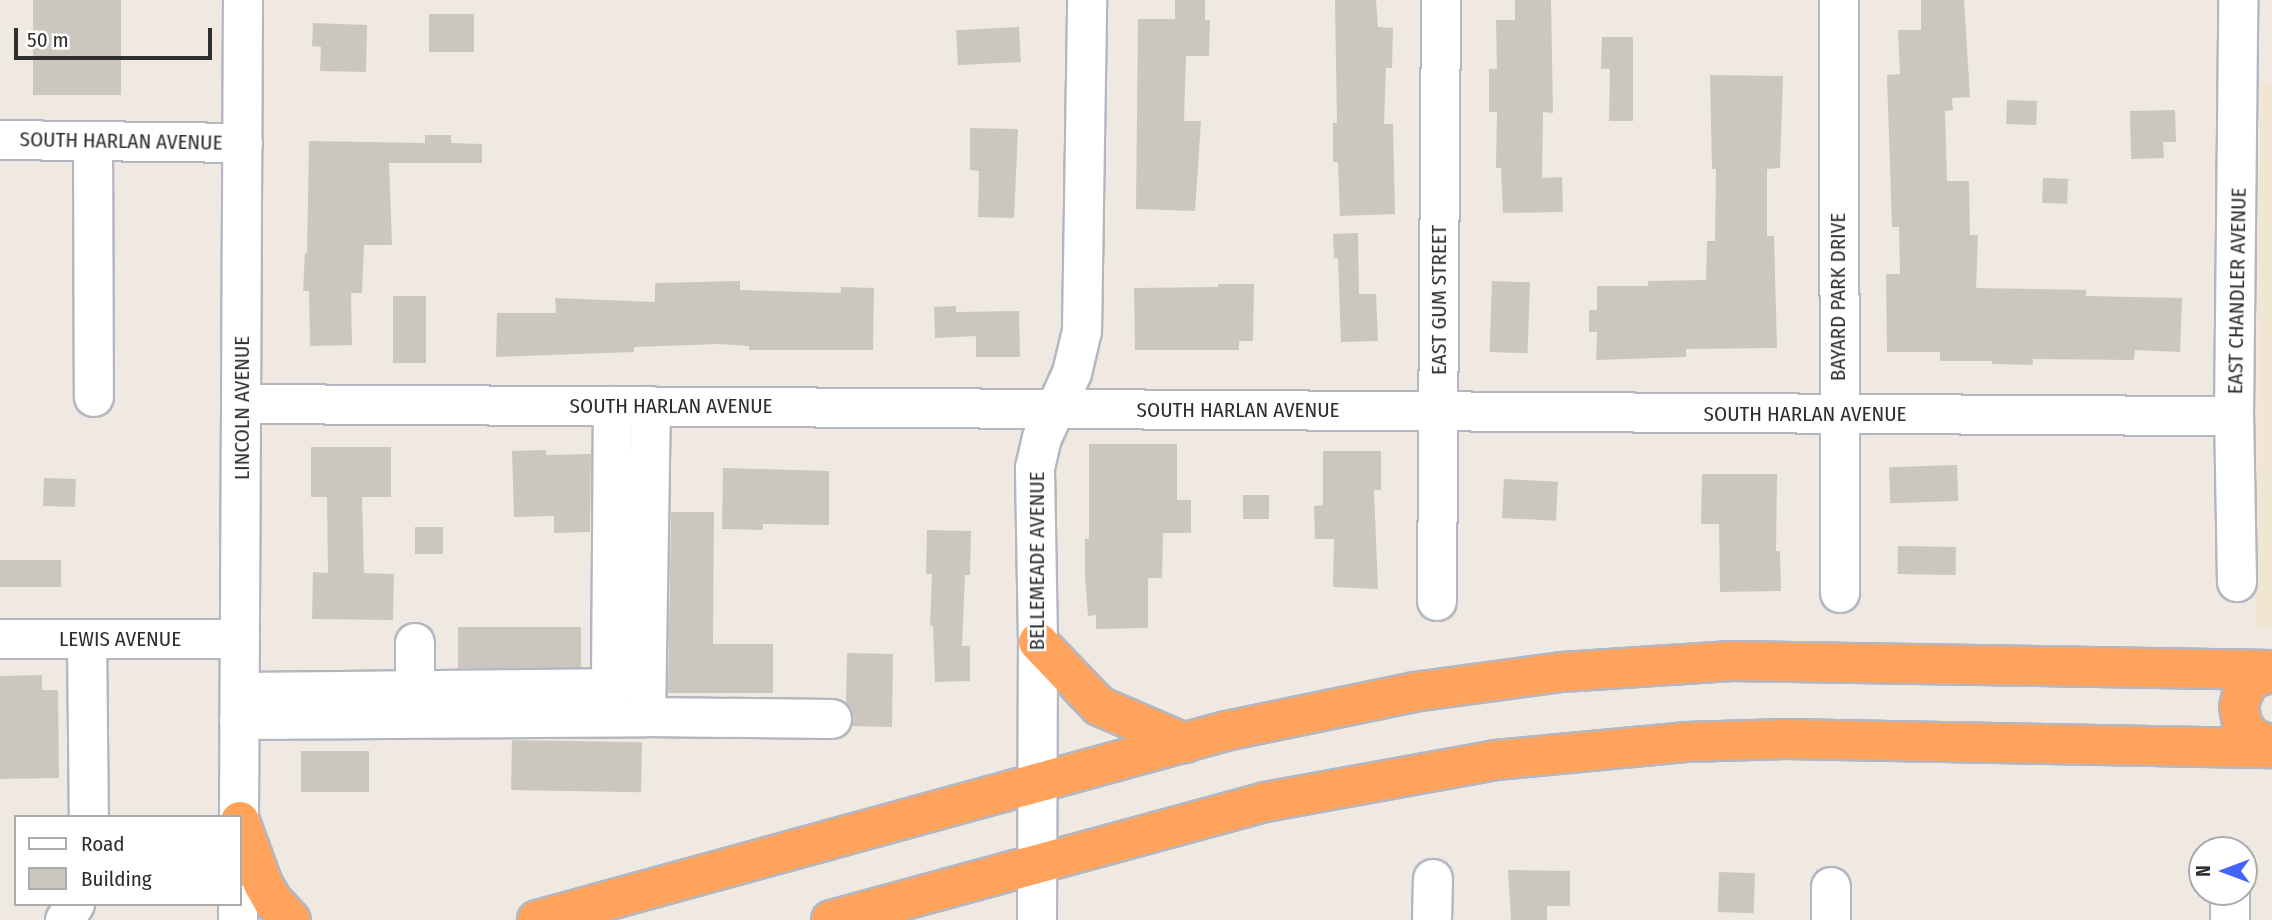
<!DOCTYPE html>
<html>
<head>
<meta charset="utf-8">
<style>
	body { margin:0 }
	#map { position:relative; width:2272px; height:920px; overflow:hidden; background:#efe9e1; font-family:"Fira Sans Condensed",sans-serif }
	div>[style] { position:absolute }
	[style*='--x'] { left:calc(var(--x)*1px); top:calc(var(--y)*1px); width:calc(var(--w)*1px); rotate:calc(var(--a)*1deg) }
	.education>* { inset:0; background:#f0e6d1 }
	.building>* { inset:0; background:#cbc7bf; transform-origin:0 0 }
	.roads { filter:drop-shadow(2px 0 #b4b7c1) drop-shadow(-2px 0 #b4b7c1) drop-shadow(0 2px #b4b7c1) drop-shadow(0 -2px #b4b7c1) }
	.minor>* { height:38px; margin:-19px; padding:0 19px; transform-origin:19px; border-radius:19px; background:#fff }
	.highway>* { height:38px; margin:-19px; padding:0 19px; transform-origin:19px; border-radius:19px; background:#ffa35c }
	span { translate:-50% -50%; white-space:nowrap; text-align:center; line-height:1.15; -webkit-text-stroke:5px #fff; paint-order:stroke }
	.street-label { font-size:21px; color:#2e2e2e }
	.legend { position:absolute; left:14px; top:815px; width:228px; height:91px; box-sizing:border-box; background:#fff; border:2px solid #ababab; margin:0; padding:9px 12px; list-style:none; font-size:21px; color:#2e2e2e }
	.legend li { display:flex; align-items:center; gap:14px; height:35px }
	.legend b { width:35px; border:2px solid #ababab }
	.north { position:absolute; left:2188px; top:836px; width:70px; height:70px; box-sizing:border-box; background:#fff; border:2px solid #ababab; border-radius:50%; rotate:270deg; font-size:19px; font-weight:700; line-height:28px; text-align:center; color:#2e2e2e }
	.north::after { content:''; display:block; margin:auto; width:24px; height:32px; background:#4264fb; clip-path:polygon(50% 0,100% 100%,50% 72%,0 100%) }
	.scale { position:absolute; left:14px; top:28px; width:198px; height:32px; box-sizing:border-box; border:4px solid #2e2e2e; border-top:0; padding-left:9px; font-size:21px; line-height:24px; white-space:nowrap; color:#2e2e2e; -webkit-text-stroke:5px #fff; paint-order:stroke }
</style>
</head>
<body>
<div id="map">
	<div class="education">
		<i style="clip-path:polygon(2260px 83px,2272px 83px,2272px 626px,2256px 626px)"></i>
	</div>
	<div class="building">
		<i style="left:33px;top:0;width:88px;height:95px"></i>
		<i style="clip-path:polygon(1175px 0,1205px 0,1205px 20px,1210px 20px,1209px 56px,1186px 56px,1184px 121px,1201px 121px,1195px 211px,1136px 209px,1138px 19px,1175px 19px)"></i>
		<i style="clip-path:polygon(1335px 0,1376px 0,1378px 27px,1393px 28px,1392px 68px,1386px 68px,1384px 124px,1393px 124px,1395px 214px,1340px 216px,1338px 162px,1333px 162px,1333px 123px,1337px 123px)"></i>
		<i style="clip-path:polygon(1515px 0,1551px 0,1553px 113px,1543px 112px,1542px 178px,1562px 177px,1563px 212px,1503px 213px,1501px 168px,1496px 168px,1497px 112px,1489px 112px,1489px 69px,1497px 69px,1496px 20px,1515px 20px)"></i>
		<i style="clip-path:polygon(1921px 0,1964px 0,1970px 97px,1952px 98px,1953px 110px,1945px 111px,1947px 181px,1969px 181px,1970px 235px,1978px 235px,1976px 288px,2086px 290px,2086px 296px,2182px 298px,2180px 352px,2135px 350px,2134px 360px,2033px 359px,2033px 365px,1992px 364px,1992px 361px,1940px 361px,1940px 352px,1887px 352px,1886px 274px,1900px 274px,1899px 227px,1892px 227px,1887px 75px,1900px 74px,1898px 30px,1921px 30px)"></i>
		<i style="left:474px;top:14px;width:38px;height:45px;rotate:90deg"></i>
		<i style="clip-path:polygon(313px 23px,367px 25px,366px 72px,320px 71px,321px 47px,312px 46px)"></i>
		<i style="left:1019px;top:27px;width:35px;height:63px;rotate:87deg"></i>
		<i style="clip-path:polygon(1602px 37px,1633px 37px,1633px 121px,1609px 121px,1610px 69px,1601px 69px)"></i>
		<i style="clip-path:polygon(1710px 75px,1783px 76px,1780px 168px,1767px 169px,1767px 236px,1774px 236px,1777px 348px,1686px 349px,1686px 357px,1596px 360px,1597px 332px,1589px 332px,1589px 310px,1597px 310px,1597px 286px,1648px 286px,1648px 281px,1706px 280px,1707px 241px,1715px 241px,1716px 169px,1712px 169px)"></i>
		<i style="left:2007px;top:100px;width:30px;height:24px;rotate:2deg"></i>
		<i style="clip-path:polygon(2175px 110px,2176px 142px,2163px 142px,2164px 158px,2131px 159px,2130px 111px)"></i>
		<i style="clip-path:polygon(970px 128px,1018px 129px,1014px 218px,978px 217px,979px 171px,970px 170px)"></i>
		<i style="clip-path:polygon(425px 135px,451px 135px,451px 143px,482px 144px,482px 163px,389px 163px,392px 245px,364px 245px,362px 293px,351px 293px,352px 345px,310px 346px,309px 291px,303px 291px,305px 253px,307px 254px,309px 141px,425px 143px)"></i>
		<i style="left:2043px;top:178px;width:25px;height:25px;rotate:2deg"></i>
		<i style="clip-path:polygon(1358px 233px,1359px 294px,1376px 294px,1378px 341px,1341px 342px,1338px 258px,1334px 258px,1333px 234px)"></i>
		<i style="clip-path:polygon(740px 281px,740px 290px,841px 293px,841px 287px,874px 288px,873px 350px,749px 350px,749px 346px,719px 344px,634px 347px,634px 352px,496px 357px,497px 313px,556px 313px,555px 298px,655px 302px,655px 283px)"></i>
		<i style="left:1492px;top:281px;width:38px;height:71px;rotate:2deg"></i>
		<i style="clip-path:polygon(1218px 284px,1254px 284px,1253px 341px,1239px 341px,1239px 350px,1135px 350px,1134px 288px,1218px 287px)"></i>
		<i style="left:393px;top:296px;width:33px;height:67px"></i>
		<i style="clip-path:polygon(956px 306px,956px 312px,1019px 311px,1020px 357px,976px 357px,976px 336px,935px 338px,934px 307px)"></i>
		<i style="clip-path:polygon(1089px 444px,1177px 444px,1177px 500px,1191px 500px,1191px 533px,1163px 533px,1162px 578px,1148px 578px,1148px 628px,1096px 629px,1096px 615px,1088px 616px,1085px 577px,1085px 539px,1089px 539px)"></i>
		<i style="clip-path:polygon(311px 447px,391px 447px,391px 497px,362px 497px,364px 573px,394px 574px,393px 620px,312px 619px,313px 572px,328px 573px,327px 497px,311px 497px)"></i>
		<i style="clip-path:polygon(546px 450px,546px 455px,591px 454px,590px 532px,554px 533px,554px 516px,514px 517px,512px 451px)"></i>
		<i style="clip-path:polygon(1323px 451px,1381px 451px,1381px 490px,1374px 490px,1378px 589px,1333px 587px,1334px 539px,1315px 539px,1314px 506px,1323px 505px)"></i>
		<i style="left:1957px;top:465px;width:36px;height:68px;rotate:88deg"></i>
		<i style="clip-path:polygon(723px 468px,829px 471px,829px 525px,763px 524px,763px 530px,722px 529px)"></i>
		<i style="clip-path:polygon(1702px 474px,1777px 474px,1776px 551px,1780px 551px,1781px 591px,1720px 592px,1719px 524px,1701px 524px)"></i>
		<i style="left:44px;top:478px;width:32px;height:28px;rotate:2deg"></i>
		<i style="left:1504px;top:479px;width:54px;height:39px;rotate:3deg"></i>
		<i style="left:1243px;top:495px;width:26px;height:24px"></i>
		<i style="clip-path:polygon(671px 512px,714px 512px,713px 644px,773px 644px,773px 693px,668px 693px)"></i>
		<i style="left:415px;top:527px;width:28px;height:27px"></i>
		<i style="clip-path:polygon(927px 530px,971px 531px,970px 575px,965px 575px,962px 646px,970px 646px,970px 681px,935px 682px,933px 626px,930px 626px,932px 574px,926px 574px)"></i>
		<i style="left:1898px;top:546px;width:58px;height:28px;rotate:1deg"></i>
		<i style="left:0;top:560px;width:61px;height:27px"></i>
		<i style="left:458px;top:627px;width:123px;height:41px"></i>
		<i style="clip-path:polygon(847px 653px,893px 654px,892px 727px,852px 726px,851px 709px,846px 703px)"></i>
		<i style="clip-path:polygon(42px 675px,42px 690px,58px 690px,59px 778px,0 779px,0 676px)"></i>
		<i style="left:512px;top:740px;width:130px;height:50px;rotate:1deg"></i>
		<i style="left:369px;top:751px;width:41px;height:68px;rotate:90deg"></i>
		<i style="clip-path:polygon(1508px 870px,1570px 871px,1570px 906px,1547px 906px,1547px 920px,1511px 920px)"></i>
		<i style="left:1719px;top:872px;width:36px;height:40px;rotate:2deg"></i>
	</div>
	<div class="roads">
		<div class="minor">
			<i style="--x:1839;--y:0;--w:593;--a:89.9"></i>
			<i style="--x:0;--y:140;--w:243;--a:0.7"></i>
			<i style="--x:93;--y:141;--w:256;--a:89.8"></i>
			<i style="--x:242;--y:404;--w:1992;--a:0.35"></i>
			<i style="--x:2237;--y:582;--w:166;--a:-91"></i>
			<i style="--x:2234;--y:416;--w:416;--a:-89.4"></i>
			<i style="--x:1437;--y:601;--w:601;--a:-89.62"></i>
			<i style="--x:0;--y:639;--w:240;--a:0"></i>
			<i style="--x:87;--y:639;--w:178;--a:89.4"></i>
			<i style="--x:415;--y:691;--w:48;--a:-90"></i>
			<i style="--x:240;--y:692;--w:371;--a:-0.6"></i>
			<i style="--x:611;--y:688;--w:282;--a:-89.6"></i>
			<i style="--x:646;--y:717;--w:186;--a:0.6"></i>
			<i style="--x:239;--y:720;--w:407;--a:-0.4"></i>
			<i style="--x:646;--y:717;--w:311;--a:-89.1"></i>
			<i style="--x:239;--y:817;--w:817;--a:-89.72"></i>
			<i style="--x:65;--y:920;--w:19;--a:-58"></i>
			<i style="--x:238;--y:920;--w:16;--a:-90"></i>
			<i style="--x:1037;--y:920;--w:278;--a:-89.8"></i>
			<i style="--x:1038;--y:642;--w:174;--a:-91"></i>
			<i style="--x:1035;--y:468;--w:31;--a:-77"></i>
			<i style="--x:1042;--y:438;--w:72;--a:-65.2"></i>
			<i style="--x:1072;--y:373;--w:43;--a:-76.6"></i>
			<i style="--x:1082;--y:331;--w:331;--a:-89.1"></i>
			<i style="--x:1432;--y:920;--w:41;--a:-88.6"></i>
			<i style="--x:1831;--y:920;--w:33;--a:-90"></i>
			<i style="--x:2230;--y:920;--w:28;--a:-90"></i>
		</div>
		<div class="highway">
			<i style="--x:1038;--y:642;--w:88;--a:46.4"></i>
			<i style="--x:1099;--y:706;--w:94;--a:23.3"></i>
			<i style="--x:2272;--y:672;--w:23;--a:160"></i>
			<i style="--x:2250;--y:680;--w:17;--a:118"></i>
			<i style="--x:2242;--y:695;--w:12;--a:104"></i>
			<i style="--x:2239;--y:707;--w:17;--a:80"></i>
			<i style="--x:2242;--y:724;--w:16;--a:55"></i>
			<i style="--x:2251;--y:737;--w:23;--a:23"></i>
			<i style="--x:240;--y:821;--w:67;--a:69.9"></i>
			<i style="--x:263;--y:884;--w:20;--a:60"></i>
			<i style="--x:273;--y:901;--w:26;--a:47"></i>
			<i style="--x:537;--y:920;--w:714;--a:-15.34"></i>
			<i style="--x:1226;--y:731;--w:192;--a:-11.7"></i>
			<i style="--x:1414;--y:692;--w:149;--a:-7.7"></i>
			<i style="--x:1562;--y:672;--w:170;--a:-3.7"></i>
			<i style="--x:1732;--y:661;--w:540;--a:0.95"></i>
			<i style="--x:831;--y:920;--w:450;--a:-15.2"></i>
			<i style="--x:1265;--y:802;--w:235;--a:-10.3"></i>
			<i style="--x:1496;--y:760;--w:190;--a:-5.4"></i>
			<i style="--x:1685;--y:742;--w:101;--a:-1.7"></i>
			<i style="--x:1786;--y:739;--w:486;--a:1.1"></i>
		</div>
	</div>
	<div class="street-label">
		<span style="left:121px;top:141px;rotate:1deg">SOUTH HARLAN AVENUE</span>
		<span style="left:2237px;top:291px;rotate:-89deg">EAST CHANDLER AVENUE</span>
		<span style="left:1838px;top:297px;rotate:-90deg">BAYARD PARK DRIVE</span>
		<span style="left:1439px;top:300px;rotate:-90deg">EAST GUM STREET</span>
		<span style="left:671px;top:406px">SOUTH HARLAN AVENUE</span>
		<span style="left:242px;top:408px;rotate:-90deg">LINCOLN AVENUE</span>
		<span style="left:1238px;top:410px">SOUTH HARLAN AVENUE</span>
		<span style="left:1805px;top:414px">SOUTH HARLAN AVENUE</span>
		<span style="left:1037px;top:561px;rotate:-90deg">BELLEMEADE AVENUE</span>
		<span style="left:120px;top:639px">LEWIS AVENUE</span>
	</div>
	<ul class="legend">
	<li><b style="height:9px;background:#fff"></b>Road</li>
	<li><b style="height:19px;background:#cbc7bf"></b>Building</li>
	</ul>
	<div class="north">N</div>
	<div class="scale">50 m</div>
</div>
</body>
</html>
